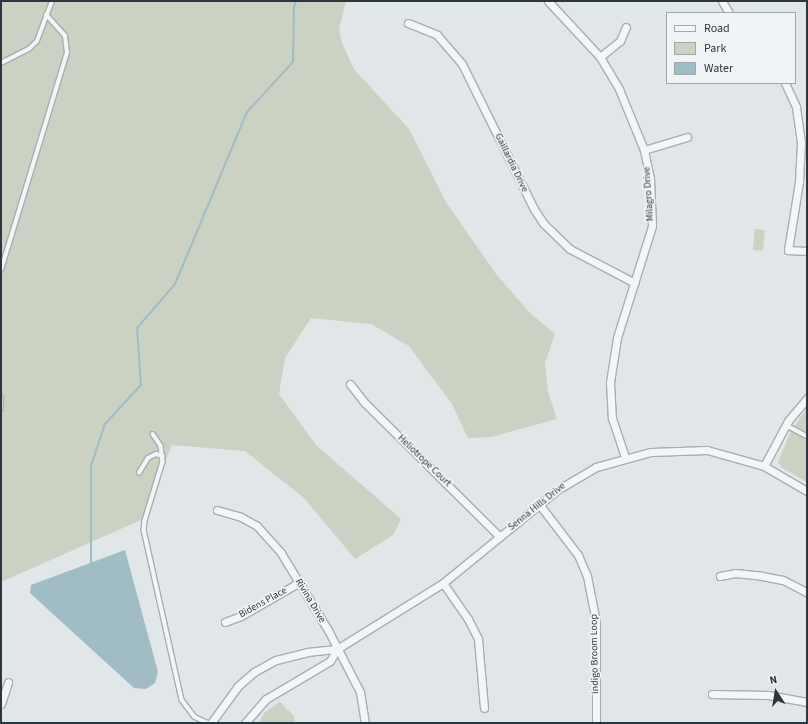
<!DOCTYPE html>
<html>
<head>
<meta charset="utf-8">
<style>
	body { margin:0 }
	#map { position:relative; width:808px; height:724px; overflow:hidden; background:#e1e6e8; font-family:"Source Sans 3",sans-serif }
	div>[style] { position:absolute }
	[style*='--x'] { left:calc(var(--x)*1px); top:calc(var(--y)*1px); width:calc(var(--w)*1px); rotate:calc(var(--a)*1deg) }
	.green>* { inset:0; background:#cbd1c3; transform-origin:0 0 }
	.water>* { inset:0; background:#a0bcc5 }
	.stream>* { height:2px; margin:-1px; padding:0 1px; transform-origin:1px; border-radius:1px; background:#a0bcc5 }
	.roads { filter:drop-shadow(1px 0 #a7aeb2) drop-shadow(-1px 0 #a7aeb2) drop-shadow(0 1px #a7aeb2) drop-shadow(0 -1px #a7aeb2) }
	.service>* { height:3.5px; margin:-1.75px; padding:0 1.75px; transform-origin:1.75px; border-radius:1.75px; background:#f3f6f7 }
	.minor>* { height:7px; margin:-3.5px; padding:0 3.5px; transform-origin:3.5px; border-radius:3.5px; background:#f3f6f7 }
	span { translate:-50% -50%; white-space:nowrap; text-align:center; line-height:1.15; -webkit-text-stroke:3.5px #f0f4f6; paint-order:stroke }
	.street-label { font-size:10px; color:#2b373e }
	.frame { position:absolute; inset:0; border:2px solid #2b373e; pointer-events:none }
	.legend { position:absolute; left:666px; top:12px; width:130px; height:72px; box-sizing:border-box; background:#f0f4f6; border:1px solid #a1a8ac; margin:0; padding:5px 7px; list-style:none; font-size:12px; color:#2b373e }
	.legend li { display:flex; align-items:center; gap:8px; height:20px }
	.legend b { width:20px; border:1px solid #a1a8ac }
	.north { position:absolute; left:756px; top:672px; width:40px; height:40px; -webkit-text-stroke:3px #f0f4f6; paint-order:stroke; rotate:348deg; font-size:11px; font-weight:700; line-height:16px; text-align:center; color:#2b373e }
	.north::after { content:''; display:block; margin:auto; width:14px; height:18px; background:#2b373e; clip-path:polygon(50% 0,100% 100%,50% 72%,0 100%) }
</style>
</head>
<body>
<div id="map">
	<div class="green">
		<i style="clip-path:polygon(1px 1px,346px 1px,339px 29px,342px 43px,354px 69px,409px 129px,446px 202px,496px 274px,530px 313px,555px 334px,545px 363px,548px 392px,557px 419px,491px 437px,468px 438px,452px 404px,409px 346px,371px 324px,311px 318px,285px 358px,279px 394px,316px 445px,401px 519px,393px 535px,355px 559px,304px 498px,245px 451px,172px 445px,141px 520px,1px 582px)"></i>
		<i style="left:755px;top:229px;width:10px;height:21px;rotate:6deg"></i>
		<i style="clip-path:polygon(807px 408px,807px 482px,781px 467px,778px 462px,791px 431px)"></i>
		<i style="clip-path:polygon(280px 702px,294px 716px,295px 723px,259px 723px,265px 712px)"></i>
	</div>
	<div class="water">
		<i style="clip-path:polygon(125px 550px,158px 672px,155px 683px,146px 689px,134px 688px,30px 593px,31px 585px)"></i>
	</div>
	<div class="stream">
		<i style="--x:91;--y:564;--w:98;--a:-90"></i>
		<i style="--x:91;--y:466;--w:44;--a:-71.6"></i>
		<i style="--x:105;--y:424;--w:53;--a:-47.3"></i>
		<i style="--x:141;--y:385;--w:57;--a:-94"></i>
		<i style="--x:137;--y:328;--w:58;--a:-49.2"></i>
		<i style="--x:175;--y:284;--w:186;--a:-67.3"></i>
		<i style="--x:247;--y:112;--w:68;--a:-47.4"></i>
		<i style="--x:293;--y:62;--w:55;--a:-89"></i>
		<i style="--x:294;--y:7;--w:6;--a:-72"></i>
	</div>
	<div class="roads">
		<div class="service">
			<i style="--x:1;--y:63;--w:31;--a:-27"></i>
			<i style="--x:29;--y:49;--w:11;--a:-45"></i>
			<i style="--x:37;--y:41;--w:43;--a:-69.4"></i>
			<i style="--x:1;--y:270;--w:227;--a:-73.1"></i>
			<i style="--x:67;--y:53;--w:17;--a:-97"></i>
			<i style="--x:65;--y:36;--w:28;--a:-132"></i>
			<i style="--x:1;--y:397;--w:12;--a:90"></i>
			<i style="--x:786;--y:425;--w:24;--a:28"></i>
			<i style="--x:153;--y:434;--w:14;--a:56"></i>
			<i style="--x:161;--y:446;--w:16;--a:83"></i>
			<i style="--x:163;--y:462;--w:62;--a:107"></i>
			<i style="--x:145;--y:521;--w:9;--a:96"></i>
			<i style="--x:144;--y:530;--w:174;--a:77.4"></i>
			<i style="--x:182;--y:700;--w:21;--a:53"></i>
			<i style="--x:195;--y:717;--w:14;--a:25"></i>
			<i style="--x:139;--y:473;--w:17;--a:-59"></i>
			<i style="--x:148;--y:458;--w:9;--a:-27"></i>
			<i style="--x:156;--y:454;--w:7;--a:16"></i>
		</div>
		<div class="minor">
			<i style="--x:548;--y:1;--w:76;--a:47.1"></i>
			<i style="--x:600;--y:57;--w:37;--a:59"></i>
			<i style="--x:619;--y:89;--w:66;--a:67.7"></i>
			<i style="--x:644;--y:150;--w:29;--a:78"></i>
			<i style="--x:650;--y:178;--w:48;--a:87.6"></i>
			<i style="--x:652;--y:226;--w:117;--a:107.4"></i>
			<i style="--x:617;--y:338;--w:45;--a:99"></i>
			<i style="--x:610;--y:382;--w:36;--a:87"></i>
			<i style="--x:612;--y:418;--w:41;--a:71.6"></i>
			<i style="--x:722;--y:1;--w:14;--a:60"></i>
			<i style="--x:408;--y:23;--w:31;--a:22"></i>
			<i style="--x:437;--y:35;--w:38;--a:49"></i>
			<i style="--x:462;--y:64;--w:162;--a:63.6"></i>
			<i style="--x:534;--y:209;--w:17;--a:57"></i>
			<i style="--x:543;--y:223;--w:37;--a:44"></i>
			<i style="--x:570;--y:249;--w:73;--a:27.6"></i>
			<i style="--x:600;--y:57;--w:26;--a:-39"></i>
			<i style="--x:620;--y:41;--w:15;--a:-67"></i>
			<i style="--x:785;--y:83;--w:26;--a:65"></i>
			<i style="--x:796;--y:107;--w:36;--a:82"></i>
			<i style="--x:801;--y:143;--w:39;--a:93"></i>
			<i style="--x:799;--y:182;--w:69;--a:99.2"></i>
			<i style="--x:788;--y:250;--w:19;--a:3"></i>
			<i style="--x:644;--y:150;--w:45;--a:-16.8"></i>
			<i style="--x:350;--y:384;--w:24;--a:52"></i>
			<i style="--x:365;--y:403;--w:190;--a:44.8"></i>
			<i style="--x:764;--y:466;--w:51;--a:-61.9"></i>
			<i style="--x:788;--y:421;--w:30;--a:-50"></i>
			<i style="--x:539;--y:504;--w:64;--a:52.6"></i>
			<i style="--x:578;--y:555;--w:23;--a:67"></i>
			<i style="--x:587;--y:576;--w:47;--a:78.9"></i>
			<i style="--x:596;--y:622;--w:101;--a:90"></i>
			<i style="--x:217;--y:510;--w:25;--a:16"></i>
			<i style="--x:241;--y:517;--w:18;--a:29"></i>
			<i style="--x:257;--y:526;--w:36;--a:48"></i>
			<i style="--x:281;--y:553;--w:90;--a:58.6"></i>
			<i style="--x:328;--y:630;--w:70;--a:62.7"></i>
			<i style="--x:360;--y:692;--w:31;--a:81"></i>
			<i style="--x:720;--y:576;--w:15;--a:-11"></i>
			<i style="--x:735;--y:573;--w:27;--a:6"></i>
			<i style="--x:762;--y:576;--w:21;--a:11"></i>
			<i style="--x:783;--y:580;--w:27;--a:27"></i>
			<i style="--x:443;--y:583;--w:44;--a:55.2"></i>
			<i style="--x:468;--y:619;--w:22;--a:63"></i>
			<i style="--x:478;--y:639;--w:69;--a:85"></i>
			<i style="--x:225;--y:622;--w:17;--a:-21"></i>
			<i style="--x:241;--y:616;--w:68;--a:-30"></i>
			<i style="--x:712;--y:694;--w:56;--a:1"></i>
			<i style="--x:768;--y:695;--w:40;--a:10"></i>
			<i style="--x:1;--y:704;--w:23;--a:-72"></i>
			<i style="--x:211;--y:723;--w:46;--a:-53.9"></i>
			<i style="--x:238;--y:686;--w:21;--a:-41"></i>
			<i style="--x:254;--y:672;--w:25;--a:-29"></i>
			<i style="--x:276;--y:660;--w:32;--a:-14"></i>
			<i style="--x:307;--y:652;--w:30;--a:-6"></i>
			<i style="--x:337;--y:649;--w:125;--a:-31.9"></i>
			<i style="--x:443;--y:583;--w:147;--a:-39.2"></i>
			<i style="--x:557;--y:490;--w:45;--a:-30.5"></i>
			<i style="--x:596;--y:467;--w:57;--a:-15.3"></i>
			<i style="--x:651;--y:452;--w:56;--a:-2"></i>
			<i style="--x:707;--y:450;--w:59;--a:15.7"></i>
			<i style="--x:764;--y:466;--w:50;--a:30.2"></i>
			<i style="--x:245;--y:723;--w:32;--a:-49"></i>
			<i style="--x:266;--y:699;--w:74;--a:-30.7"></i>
			<i style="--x:330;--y:661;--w:14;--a:-60"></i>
		</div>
	</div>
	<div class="street-label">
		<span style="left:511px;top:163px;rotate:64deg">Gaillardia Drive</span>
		<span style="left:649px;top:194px;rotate:-94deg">Milagro Drive</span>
		<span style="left:424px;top:461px;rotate:44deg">Heliotrope Court</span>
		<span style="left:537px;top:507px;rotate:-39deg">Senna Hills Drive</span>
		<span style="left:310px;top:601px;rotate:59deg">Rivina Drive</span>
		<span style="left:263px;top:603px;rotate:-29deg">Bidens Place</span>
		<span style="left:595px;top:654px;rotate:-91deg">Indigo Broom Loop</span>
	</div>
	<div class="frame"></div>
	<ul class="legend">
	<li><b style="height:5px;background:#f3f6f7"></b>Road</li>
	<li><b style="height:11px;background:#cbd1c3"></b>Park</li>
	<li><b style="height:11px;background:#a0bcc5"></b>Water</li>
	</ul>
	<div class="north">N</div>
</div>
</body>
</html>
